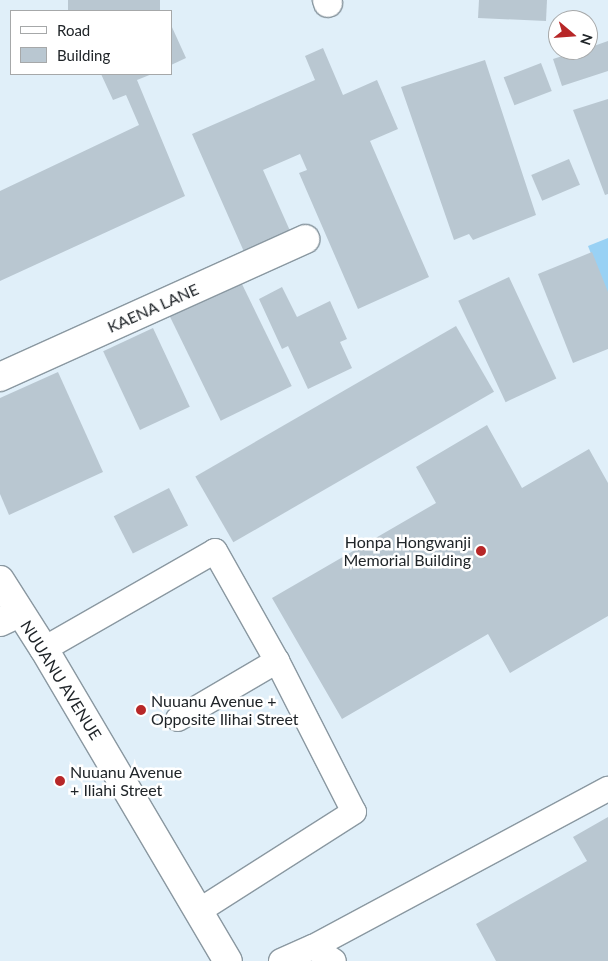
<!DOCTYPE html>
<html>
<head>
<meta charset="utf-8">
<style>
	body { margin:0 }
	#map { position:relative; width:608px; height:961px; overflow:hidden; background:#e0eff9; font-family:Lato,sans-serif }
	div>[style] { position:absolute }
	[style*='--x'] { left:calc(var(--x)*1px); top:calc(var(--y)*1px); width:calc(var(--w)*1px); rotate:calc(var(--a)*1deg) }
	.green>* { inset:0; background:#99d1f4 }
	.building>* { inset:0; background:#b9c7d1; transform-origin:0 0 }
	.roads { filter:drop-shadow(1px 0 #8a98a1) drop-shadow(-1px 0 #8a98a1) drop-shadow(0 1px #8a98a1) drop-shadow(0 -1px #8a98a1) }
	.lane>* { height:24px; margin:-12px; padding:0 12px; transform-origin:12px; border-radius:12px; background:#fff }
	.street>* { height:28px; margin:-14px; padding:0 14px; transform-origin:14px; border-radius:14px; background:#fff }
	.secondary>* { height:28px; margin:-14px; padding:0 14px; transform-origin:14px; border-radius:14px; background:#fff }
	.dots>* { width:14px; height:14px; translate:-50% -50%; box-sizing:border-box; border:2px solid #fff; border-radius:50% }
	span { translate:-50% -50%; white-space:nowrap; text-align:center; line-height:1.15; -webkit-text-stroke:5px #fff; paint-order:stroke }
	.street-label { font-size:16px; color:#202529 }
	.poi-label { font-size:16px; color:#202529 }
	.right { translate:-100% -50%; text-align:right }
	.left { translate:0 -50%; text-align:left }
	.legend { position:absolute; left:10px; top:10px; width:162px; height:65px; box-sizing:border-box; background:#fff; border:1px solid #a6a8a9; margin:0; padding:6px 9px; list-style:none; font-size:15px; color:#202529 }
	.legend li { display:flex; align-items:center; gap:10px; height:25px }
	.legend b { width:25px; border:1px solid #a6a8a9 }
	.north { position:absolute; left:548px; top:10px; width:50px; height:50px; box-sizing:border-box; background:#fff; border:1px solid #a6a8a9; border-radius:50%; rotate:108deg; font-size:14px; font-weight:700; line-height:20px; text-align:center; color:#202529 }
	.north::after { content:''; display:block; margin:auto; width:18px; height:22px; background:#b72728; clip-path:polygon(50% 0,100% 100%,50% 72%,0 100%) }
</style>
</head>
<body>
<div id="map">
	<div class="green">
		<i style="clip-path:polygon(608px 238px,608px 297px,588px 246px)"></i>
	</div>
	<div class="building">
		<i style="left:68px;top:0;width:92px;height:12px"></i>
		<i style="clip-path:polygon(479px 0,547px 0,546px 21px,478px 18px)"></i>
		<i style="clip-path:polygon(171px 25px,186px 58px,171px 65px)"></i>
		<i style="clip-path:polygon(608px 41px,608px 71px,562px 86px,553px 59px,581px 50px,588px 50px,588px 48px)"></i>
		<i style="clip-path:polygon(323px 48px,343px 95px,377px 80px,398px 129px,370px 141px,429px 277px,358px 309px,299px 173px,307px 170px,300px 154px,263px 170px,291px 233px,245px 254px,192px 134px,315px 80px,305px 56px)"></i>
		<i style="clip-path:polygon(485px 60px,536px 215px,473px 240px,469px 234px,454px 240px,401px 87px)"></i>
		<i style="left:541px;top:63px;width:30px;height:40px;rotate:69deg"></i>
		<i style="clip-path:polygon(101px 74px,152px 74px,137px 80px,185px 196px,0 281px,0 191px,139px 125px,126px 95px,113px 100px)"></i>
		<i style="clip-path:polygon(608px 99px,608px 194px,605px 195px,573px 110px)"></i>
		<i style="left:569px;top:159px;width:28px;height:41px;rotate:67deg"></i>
		<i style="clip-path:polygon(592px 252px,608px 292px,608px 349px,573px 363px,538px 274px)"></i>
		<i style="left:509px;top:277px;width:112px;height:56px;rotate:65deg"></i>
		<i style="left:240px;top:280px;width:118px;height:79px;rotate:64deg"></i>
		<i style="clip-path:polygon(282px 287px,297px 317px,330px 301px,347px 339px,340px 342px,352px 368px,308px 389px,288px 346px,282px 349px,259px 299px)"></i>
		<i style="left:456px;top:326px;width:76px;height:301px;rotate:60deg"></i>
		<i style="left:153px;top:328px;width:87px;height:55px;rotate:65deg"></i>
		<i style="clip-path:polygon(58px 372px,103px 472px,9px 515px,0 494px,0 398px)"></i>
		<i style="clip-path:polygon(487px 425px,522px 488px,589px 449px,608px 483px,608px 616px,510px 673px,488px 634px,342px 719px,272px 598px,436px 503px,416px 467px)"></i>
		<i style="left:169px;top:488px;width:42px;height:62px;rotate:63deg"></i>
		<i style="clip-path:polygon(608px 817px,608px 961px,496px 961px,476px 924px,587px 861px,573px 837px)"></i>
	</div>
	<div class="roads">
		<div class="lane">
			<i style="--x:44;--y:649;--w:197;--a:-29.8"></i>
			<i style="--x:215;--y:551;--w:126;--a:60.6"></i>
			<i style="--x:277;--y:661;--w:169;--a:63"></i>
			<i style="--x:354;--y:812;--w:183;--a:147.5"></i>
			<i style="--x:178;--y:719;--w:115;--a:-30.4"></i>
			<i style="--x:313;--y:947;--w:335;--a:-28.2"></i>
			<i style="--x:281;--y:961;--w:35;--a:-24"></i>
			<i style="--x:313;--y:947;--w:25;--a:34"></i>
		</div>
		<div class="street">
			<i style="--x:327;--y:0;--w:3;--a:72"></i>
			<i style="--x:0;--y:377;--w:335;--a:-24.3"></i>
			<i style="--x:0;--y:622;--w:21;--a:-25"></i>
		</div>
		<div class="secondary">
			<i style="--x:0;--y:580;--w:82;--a:57.5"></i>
			<i style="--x:44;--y:649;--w:362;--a:59.5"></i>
		</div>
	</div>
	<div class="dots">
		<i style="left:481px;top:551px;background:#b72728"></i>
		<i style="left:141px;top:710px;background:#b72728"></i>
		<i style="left:60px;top:781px;background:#b72728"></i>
	</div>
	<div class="street-label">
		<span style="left:153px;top:308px;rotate:-24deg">KAENA LANE</span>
		<span style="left:61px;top:680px;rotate:58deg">NUUANU AVENUE</span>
	</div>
	<div class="poi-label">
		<span class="right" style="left:471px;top:551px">Honpa Hongwanji<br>Memorial Building</span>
		<span class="left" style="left:151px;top:710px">Nuuanu Avenue +<br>Opposite Ilihai Street</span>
		<span class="left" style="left:70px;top:781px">Nuuanu Avenue<br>+ Iliahi Street</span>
	</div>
	<ul class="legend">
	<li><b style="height:6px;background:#fff"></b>Road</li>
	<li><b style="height:14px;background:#b9c7d1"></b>Building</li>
	</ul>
	<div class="north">N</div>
</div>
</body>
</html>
